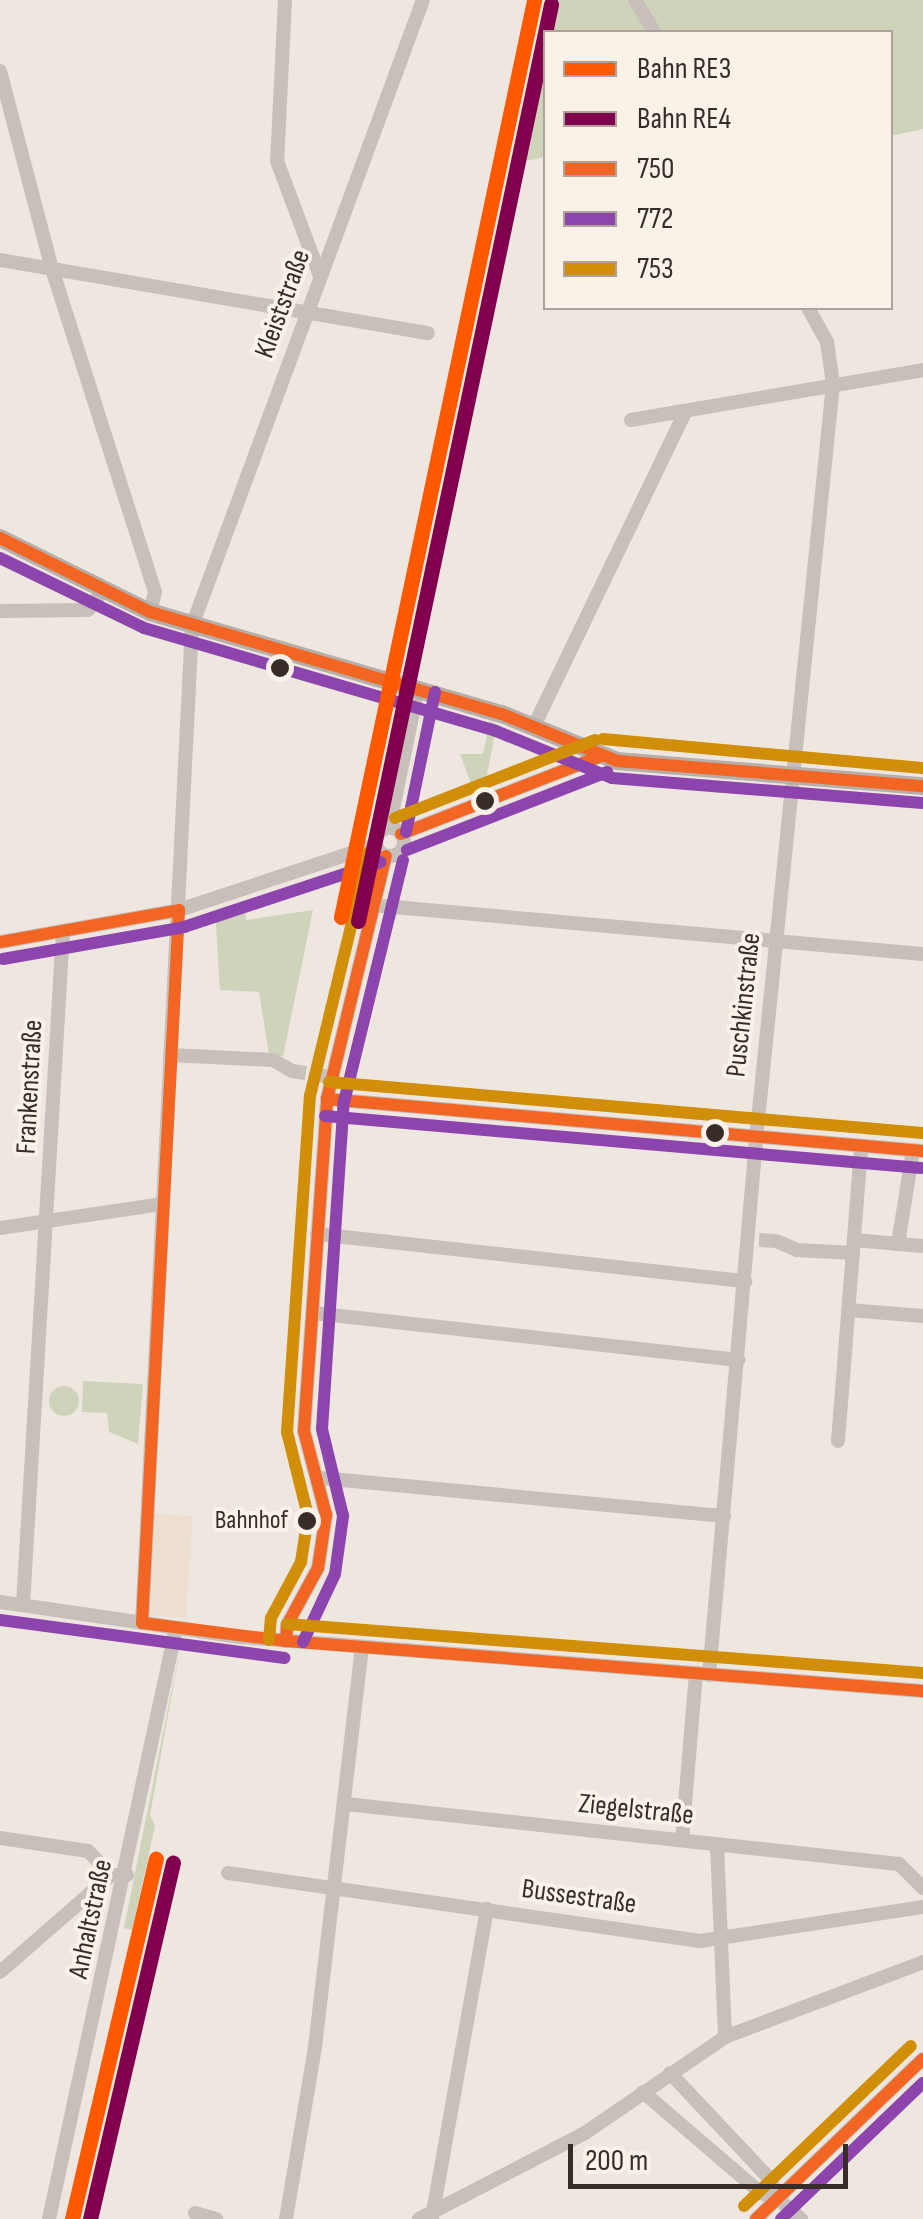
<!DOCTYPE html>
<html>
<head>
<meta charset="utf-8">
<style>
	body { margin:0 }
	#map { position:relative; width:923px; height:2219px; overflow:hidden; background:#ede7e0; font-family:"Sofia Sans Condensed",sans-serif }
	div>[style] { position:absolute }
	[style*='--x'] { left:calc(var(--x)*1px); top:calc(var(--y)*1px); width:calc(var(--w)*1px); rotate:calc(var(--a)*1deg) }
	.green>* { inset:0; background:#ced3ba }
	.round { border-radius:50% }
	.plaza>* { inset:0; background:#ecdfd0; transform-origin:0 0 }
	.minor-tunnel>* { height:14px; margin-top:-7px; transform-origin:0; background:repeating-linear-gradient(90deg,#c9c2bb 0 14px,transparent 0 21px) }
	.minor>* { height:14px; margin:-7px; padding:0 7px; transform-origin:7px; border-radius:7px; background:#c6bfba }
	.minor>.ring { margin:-7px; padding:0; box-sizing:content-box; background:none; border:14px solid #c6bfba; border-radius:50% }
	.major>* { height:18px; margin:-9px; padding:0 9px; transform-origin:9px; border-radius:9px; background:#b5aea9 }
	.bus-1>* { height:12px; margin:-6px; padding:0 6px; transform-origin:6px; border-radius:6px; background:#f26522 }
	.bus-2>* { height:12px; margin:-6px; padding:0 6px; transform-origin:6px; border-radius:6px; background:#8e44ad }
	.bus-3>* { height:12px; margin:-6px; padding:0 6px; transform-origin:6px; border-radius:6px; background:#d18e08 }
	.rail-1>* { height:15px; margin:-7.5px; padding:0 7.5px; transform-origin:7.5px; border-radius:7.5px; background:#ff5900 }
	.rail-2>* { height:15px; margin:-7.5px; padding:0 7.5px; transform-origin:7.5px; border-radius:7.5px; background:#80004d }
	.dots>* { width:28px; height:28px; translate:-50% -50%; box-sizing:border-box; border:5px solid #faf1e8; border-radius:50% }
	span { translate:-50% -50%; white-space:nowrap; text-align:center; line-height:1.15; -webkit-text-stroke:8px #faf1e8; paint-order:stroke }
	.bus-label { font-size:26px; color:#372c28 }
	.right { translate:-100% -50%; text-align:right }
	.street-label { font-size:28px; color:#372c28 }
	.legend { position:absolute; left:543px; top:30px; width:350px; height:280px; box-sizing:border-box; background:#faf1e8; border:2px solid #aca29b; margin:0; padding:12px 18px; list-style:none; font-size:30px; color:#372c28 }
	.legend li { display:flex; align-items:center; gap:20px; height:50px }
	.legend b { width:50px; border:2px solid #aca29b }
	.scale { position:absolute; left:568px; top:2144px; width:280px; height:45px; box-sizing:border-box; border:5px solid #372c28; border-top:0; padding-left:12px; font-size:30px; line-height:35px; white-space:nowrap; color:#372c28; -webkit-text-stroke:8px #faf1e8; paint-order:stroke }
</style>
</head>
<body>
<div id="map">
	<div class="green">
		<i style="clip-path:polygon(550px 0,923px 0,923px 129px,891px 136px,890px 32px,546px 32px,545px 157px,520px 162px)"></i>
		<i style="clip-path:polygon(490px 721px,497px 724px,484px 789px,474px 792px,460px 754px,483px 754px)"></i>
		<i style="clip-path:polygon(244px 901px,246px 920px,313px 910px,283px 1056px,269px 1054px,259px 992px,220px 990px,215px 910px)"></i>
		<i style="clip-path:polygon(83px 1381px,143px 1384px,138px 1444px,109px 1432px,107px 1413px,82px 1412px)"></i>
		<i class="round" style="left:49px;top:1386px;width:30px;height:30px"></i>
		<i style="clip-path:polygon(182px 1638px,150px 1815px,155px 1826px,132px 1930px,124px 1928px)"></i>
	</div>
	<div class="plaza">
		<i style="left:148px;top:1513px;width:45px;height:102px;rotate:4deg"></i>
	</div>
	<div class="minor-tunnel">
		<i style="--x:292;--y:1071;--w:39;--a:9"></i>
		<i style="--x:759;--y:1240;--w:17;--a:3"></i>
	</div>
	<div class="minor">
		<i style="--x:285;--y:0;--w:161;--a:92.8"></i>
		<i style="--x:277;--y:161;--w:123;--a:69.5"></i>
		<i style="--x:635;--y:0;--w:37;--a:59"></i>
		<i style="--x:0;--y:71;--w:205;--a:75.3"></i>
		<i style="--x:52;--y:269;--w:339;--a:72.3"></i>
		<i style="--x:155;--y:592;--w:21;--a:104"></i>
		<i style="--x:0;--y:260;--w:434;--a:9.7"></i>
		<i style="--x:631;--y:420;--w:296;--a:-9.7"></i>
		<i style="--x:0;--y:611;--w:88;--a:-0.7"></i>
		<i style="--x:88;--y:610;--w:23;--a:-52"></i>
		<i style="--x:535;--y:724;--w:345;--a:-64.3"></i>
		<i style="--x:389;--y:828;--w:143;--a:-78.3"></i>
		<i class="ring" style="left:376px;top:828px;width:14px;height:14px"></i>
		<i style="--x:401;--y:834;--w:215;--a:-21.3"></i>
		<i style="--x:371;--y:905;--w:554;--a:5.07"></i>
		<i style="--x:0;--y:942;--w:182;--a:-10.1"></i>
		<i style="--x:179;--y:910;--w:207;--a:-18.3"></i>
		<i style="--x:170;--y:1055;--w:103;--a:2.8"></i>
		<i style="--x:273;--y:1060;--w:22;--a:30"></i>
		<i style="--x:327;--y:1099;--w:598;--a:4.99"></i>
		<i style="--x:0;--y:1228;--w:165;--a:-8.4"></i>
		<i style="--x:317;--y:1234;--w:431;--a:6.3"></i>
		<i style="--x:854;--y:1240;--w:69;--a:5"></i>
		<i style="--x:776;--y:1241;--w:23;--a:23"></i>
		<i style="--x:797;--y:1250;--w:56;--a:3.1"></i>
		<i style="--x:898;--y:1244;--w:95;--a:-80.9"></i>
		<i style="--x:849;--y:1310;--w:74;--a:4.6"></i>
		<i style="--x:313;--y:1313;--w:428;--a:6.3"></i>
		<i style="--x:838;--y:1441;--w:296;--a:-85.5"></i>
		<i style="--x:321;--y:1478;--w:405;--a:5.4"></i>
		<i style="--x:0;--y:1602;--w:244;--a:8.3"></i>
		<i style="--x:241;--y:1637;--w:684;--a:4.53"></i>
		<i style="--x:23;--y:1605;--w:675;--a:-86.6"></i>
		<i style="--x:142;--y:1623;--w:998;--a:-87.13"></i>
		<i style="--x:192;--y:626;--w:667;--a:-69.75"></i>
		<i style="--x:286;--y:1641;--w:16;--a:-86"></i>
		<i style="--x:287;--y:1625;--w:65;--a:-61.5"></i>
		<i style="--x:318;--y:1568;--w:54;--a:-81.4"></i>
		<i style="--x:326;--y:1515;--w:87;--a:-104.7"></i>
		<i style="--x:304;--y:1431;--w:333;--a:-86"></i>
		<i style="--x:327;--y:1099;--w:250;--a:-76.4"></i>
		<i style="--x:709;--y:1675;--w:547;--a:-84.97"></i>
		<i style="--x:757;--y:1130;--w:750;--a:-84.18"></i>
		<i style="--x:833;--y:384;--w:42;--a:-98.1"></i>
		<i style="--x:827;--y:342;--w:39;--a:-119"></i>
		<i style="--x:346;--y:1804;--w:556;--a:6.19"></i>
		<i style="--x:899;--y:1864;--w:34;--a:45"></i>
		<i style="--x:0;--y:1838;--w:89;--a:8.4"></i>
		<i style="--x:88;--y:1851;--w:33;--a:46"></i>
		<i style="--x:682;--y:1840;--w:168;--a:-85.2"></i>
		<i style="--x:717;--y:1845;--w:192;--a:87.6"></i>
		<i style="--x:228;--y:1873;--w:477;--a:8.2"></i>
		<i style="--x:700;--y:1941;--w:226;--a:-8.7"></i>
		<i style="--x:0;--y:1972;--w:147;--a:-41.1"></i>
		<i style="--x:111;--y:1875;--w:16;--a:0"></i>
		<i style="--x:670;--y:2073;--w:147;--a:46.7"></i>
		<i style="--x:771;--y:2180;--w:19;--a:72"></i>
		<i style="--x:643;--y:2092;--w:155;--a:40.6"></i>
		<i style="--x:761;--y:2193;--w:17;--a:17"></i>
		<i style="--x:777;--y:2198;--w:32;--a:41"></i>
		<i style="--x:195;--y:2213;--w:22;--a:16"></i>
		<i style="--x:432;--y:2218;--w:314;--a:-79.9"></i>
		<i style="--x:49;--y:2219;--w:604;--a:-77.87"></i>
		<i style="--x:286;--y:2219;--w:174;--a:-80.4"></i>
		<i style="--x:315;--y:2047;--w:402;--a:-83.3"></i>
		<i style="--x:419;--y:2219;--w:187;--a:-27.4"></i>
		<i style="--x:585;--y:2133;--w:170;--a:-34.4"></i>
		<i style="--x:725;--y:2037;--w:212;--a:-20.7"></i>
		<i style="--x:756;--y:2219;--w:231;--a:-43.8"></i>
	</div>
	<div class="major">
		<i style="--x:0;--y:538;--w:167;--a:26.3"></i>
		<i style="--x:150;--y:612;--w:366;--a:16.2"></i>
		<i style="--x:502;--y:714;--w:124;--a:22.2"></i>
		<i style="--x:617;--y:761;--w:307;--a:4.7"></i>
	</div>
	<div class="bus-1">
		<i style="--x:0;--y:538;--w:167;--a:26.3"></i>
		<i style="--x:150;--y:612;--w:366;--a:16.2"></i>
		<i style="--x:502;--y:714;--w:124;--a:22.2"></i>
		<i style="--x:617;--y:761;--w:307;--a:4.7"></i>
		<i style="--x:401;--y:834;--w:215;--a:-21.3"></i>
		<i style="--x:0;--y:942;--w:182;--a:-10.1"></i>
		<i style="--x:327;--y:1099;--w:598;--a:4.99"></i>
		<i style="--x:142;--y:1623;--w:145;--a:7.1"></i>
		<i style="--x:286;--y:1641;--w:639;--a:4.49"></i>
		<i style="--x:142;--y:1623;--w:714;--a:-87.03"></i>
		<i style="--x:286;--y:1641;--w:16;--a:-86"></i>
		<i style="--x:287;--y:1625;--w:65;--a:-61.5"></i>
		<i style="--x:318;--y:1568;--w:54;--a:-81.4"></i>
		<i style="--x:326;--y:1515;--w:87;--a:-104.7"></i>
		<i style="--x:304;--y:1431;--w:333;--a:-86"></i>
		<i style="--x:327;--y:1099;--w:250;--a:-76.4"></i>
		<i style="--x:756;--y:2219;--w:231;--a:-43.8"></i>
	</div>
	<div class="bus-2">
		<i style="--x:0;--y:558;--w:160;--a:25.9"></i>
		<i style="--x:144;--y:628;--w:367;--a:16.3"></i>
		<i style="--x:496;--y:731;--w:125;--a:22.1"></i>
		<i style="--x:612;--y:778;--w:311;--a:4.6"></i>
		<i style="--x:406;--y:832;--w:143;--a:-78.3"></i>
		<i style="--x:407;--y:850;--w:215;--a:-21.3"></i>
		<i style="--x:3;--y:959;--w:184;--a:-10"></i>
		<i style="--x:184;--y:927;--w:207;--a:-18.3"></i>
		<i style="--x:325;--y:1116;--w:598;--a:4.99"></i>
		<i style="--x:0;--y:1620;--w:287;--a:7.6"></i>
		<i style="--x:303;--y:1642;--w:75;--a:-64.8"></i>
		<i style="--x:335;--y:1574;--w:59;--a:-82.1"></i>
		<i style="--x:343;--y:1516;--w:89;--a:-103.6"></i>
		<i style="--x:322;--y:1429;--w:328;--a:-86.2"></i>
		<i style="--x:344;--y:1102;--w:249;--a:-76.3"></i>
		<i style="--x:781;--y:2219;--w:197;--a:-43.8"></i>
	</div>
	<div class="bus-3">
		<i style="--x:603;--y:739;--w:321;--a:5.2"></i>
		<i style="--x:395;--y:818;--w:215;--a:-21.3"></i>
		<i style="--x:329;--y:1082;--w:596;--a:4.91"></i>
		<i style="--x:287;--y:1624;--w:638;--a:4.41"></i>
		<i style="--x:269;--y:1640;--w:22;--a:-85"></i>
		<i style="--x:271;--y:1618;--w:64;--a:-61.8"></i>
		<i style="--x:301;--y:1562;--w:47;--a:-81.3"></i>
		<i style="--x:308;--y:1516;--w:87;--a:-104"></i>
		<i style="--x:287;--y:1432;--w:337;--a:-86.1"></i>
		<i style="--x:310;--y:1096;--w:251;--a:-76.4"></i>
		<i style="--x:744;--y:2206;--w:231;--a:-43.8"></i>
	</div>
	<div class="rail-1">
		<i style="--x:341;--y:917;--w:937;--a:-78.11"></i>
		<i style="--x:72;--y:2219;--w:370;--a:-76.9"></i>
	</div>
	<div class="rail-2">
		<i style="--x:358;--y:921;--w:937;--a:-78.11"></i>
		<i style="--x:90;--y:2219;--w:366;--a:-76.9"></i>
	</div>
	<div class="dots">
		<i style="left:280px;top:668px;background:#372c28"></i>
		<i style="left:485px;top:801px;background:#372c28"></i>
		<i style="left:715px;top:1133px;background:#372c28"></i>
		<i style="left:307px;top:1521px;background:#372c28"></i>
	</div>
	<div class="bus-label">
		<span class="right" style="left:288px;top:1521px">Bahnhof</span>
	</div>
	<div class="street-label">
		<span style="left:283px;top:304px;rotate:-70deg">Kleiststraße</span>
		<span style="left:744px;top:1005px;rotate:-84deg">Puschkinstraße</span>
		<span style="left:30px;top:1087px;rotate:-87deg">Frankenstraße</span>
		<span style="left:636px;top:1810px;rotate:6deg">Ziegelstraße</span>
		<span style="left:579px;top:1897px;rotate:8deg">Bussestraße</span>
		<span style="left:91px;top:1919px;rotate:-78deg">Anhaltstraße</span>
	</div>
	<ul class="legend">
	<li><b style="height:12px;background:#ff5900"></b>Bahn RE3</li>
	<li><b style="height:12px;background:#80004d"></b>Bahn RE4</li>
	<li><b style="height:12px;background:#f26522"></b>750</li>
	<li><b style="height:12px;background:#8e44ad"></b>772</li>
	<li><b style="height:12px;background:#d18e08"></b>753</li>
	</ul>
	<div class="scale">200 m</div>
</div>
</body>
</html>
